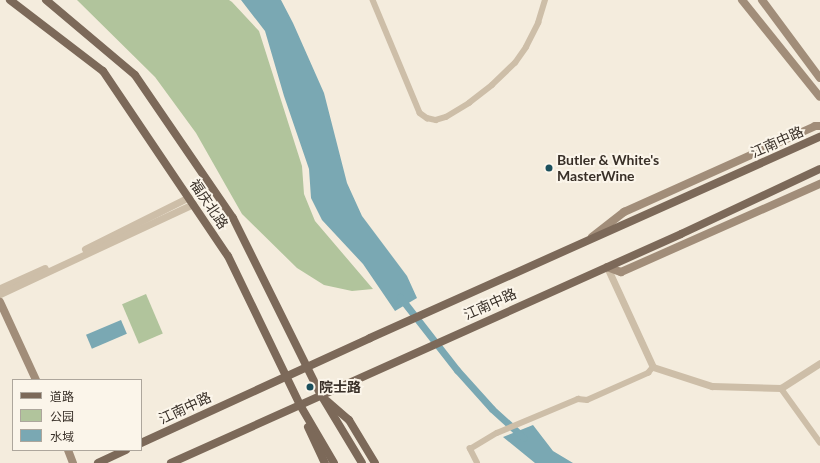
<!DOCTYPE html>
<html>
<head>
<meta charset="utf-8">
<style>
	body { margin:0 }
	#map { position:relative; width:820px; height:463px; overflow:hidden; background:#f4ecdd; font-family:Lato,"Noto Sans SC",sans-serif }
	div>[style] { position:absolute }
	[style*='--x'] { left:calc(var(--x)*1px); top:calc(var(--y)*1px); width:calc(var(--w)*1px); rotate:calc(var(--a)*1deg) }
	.green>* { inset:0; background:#b1c49c; transform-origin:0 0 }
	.water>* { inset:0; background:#7aa8b3; transform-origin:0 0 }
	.canal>* { height:7px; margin:-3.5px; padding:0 3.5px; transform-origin:3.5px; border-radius:3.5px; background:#7aa8b3 }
	.minor>* { height:5.5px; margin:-2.75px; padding:0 2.75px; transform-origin:2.75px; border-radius:2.75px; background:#cdbea8 }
	.tertiary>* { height:7px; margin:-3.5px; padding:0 3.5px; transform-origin:3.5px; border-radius:3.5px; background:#cdbea8 }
	.secondary>* { height:8px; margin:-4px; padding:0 4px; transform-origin:4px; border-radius:4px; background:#a18d79 }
	.primary>* { height:8px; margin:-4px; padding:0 4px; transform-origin:4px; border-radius:4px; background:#7c6959 }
	.dots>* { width:11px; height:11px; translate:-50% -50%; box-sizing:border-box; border:2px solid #fbf5ea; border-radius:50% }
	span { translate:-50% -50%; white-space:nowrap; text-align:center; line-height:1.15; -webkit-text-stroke:4px #fbf5ea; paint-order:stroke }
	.street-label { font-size:14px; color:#393028 }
	.poi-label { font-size:14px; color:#393028; font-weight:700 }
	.left { translate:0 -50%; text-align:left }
	.legend { position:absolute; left:12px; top:379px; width:130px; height:72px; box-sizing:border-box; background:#fbf5ea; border:1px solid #ada69c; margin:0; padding:5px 7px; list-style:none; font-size:12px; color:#393028 }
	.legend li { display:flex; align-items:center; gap:8px; height:20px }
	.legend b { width:20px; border:1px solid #ada69c }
</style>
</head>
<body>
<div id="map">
	<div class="green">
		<i style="clip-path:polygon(77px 0,229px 0,232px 2px,259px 31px,302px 166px,304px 194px,315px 221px,373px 289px,352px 291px,324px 285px,297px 268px,242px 214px,196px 133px,155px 77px)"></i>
		<i style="left:146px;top:294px;width:43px;height:26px;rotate:67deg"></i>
	</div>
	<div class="water">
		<i style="clip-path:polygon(241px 0,281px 0,293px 23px,324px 93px,347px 183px,362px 216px,407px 276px,417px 298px,395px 311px,363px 264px,322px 220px,311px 198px,309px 169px,284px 96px,265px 31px)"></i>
		<i style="left:121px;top:320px;width:15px;height:38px;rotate:67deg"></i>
		<i style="clip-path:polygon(533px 425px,553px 451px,573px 463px,535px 463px,503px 437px)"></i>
	</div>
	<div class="canal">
		<i style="--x:400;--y:297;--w:93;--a:52"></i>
		<i style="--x:457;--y:370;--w:52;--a:48.1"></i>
		<i style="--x:492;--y:409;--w:43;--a:42.2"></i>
	</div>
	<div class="minor">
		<i style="--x:373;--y:0;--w:122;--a:67.4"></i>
		<i style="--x:420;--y:113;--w:9;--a:36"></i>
		<i style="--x:427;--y:118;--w:9;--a:13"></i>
		<i style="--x:436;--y:120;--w:10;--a:-17"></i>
		<i style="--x:446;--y:117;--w:27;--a:-31"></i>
		<i style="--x:469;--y:103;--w:29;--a:-38"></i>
		<i style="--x:492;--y:85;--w:32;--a:-44"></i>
		<i style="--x:515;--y:63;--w:19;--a:-55"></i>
		<i style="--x:526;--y:47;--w:27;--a:-63"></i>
		<i style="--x:538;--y:23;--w:24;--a:-73"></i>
		<i style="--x:781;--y:388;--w:67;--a:54.2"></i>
		<i style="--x:477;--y:463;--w:16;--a:-117"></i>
		<i style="--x:470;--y:449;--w:31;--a:-31"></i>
		<i style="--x:497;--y:433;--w:88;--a:-22.8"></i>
		<i style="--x:578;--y:399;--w:9;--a:6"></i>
		<i style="--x:587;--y:400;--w:67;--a:-23.9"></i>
		<i style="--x:648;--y:373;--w:8;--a:-50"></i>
	</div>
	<div class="tertiary">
		<i style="--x:85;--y:249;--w:116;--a:-26.6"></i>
		<i style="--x:607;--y:267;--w:110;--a:65.3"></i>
		<i style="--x:653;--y:367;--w:62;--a:17.9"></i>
		<i style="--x:712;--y:386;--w:69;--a:1.7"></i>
		<i style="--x:781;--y:388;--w:46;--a:-32.7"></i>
		<i style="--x:0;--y:288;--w:49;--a:-24"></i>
		<i style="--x:0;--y:294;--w:213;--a:-25"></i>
	</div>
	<div class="secondary">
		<i style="--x:742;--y:0;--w:124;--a:51.2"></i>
		<i style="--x:762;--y:0;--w:97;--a:53.4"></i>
		<i style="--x:592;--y:237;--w:41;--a:-38"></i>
		<i style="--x:624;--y:212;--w:209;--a:-24.2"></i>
		<i style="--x:815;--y:126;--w:5;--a:0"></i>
		<i style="--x:607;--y:267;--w:15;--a:20"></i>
		<i style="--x:621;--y:272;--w:218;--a:-23.9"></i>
		<i style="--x:0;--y:302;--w:86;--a:65.2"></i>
		<i style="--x:68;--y:450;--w:14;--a:69"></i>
	</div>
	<div class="primary">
		<i style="--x:10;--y:0;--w:117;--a:37.4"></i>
		<i style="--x:103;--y:71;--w:223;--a:56"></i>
		<i style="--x:228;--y:256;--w:165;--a:64.2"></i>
		<i style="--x:300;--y:405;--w:67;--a:59.6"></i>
		<i style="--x:46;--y:0;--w:116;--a:40.1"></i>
		<i style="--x:135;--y:75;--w:173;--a:55.6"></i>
		<i style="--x:233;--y:218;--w:198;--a:63.6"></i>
		<i style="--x:321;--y:395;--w:79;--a:58.9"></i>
		<i style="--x:327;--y:401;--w:29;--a:41"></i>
		<i style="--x:349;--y:420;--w:50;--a:58.8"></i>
		<i style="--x:308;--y:427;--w:40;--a:65"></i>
		<i style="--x:141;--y:443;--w:252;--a:-24.6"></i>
		<i style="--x:370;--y:338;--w:493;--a:-24.1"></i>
		<i style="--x:98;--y:463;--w:31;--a:-25"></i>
		<i style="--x:171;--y:463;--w:559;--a:-24.18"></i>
		<i style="--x:681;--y:234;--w:153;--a:-25.1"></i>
	</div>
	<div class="dots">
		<i style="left:549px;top:168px;background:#1b505d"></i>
		<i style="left:310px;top:387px;background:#1b505d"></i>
	</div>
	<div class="street-label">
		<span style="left:777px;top:142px;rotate:-24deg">江南中路</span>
		<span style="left:209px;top:204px;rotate:56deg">福庆北路</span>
		<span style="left:490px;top:304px;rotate:-24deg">江南中路</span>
		<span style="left:185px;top:408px;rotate:-25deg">江南中路</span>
	</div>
	<div class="poi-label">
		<span class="left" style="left:557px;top:168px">Butler &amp; White's<br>MasterWine</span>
		<span class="left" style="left:319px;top:387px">院士路</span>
	</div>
	<ul class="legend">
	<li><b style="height:5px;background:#7c6959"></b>道路</li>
	<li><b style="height:11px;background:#b1c49c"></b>公园</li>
	<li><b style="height:11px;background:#7aa8b3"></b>水域</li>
	</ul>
</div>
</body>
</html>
